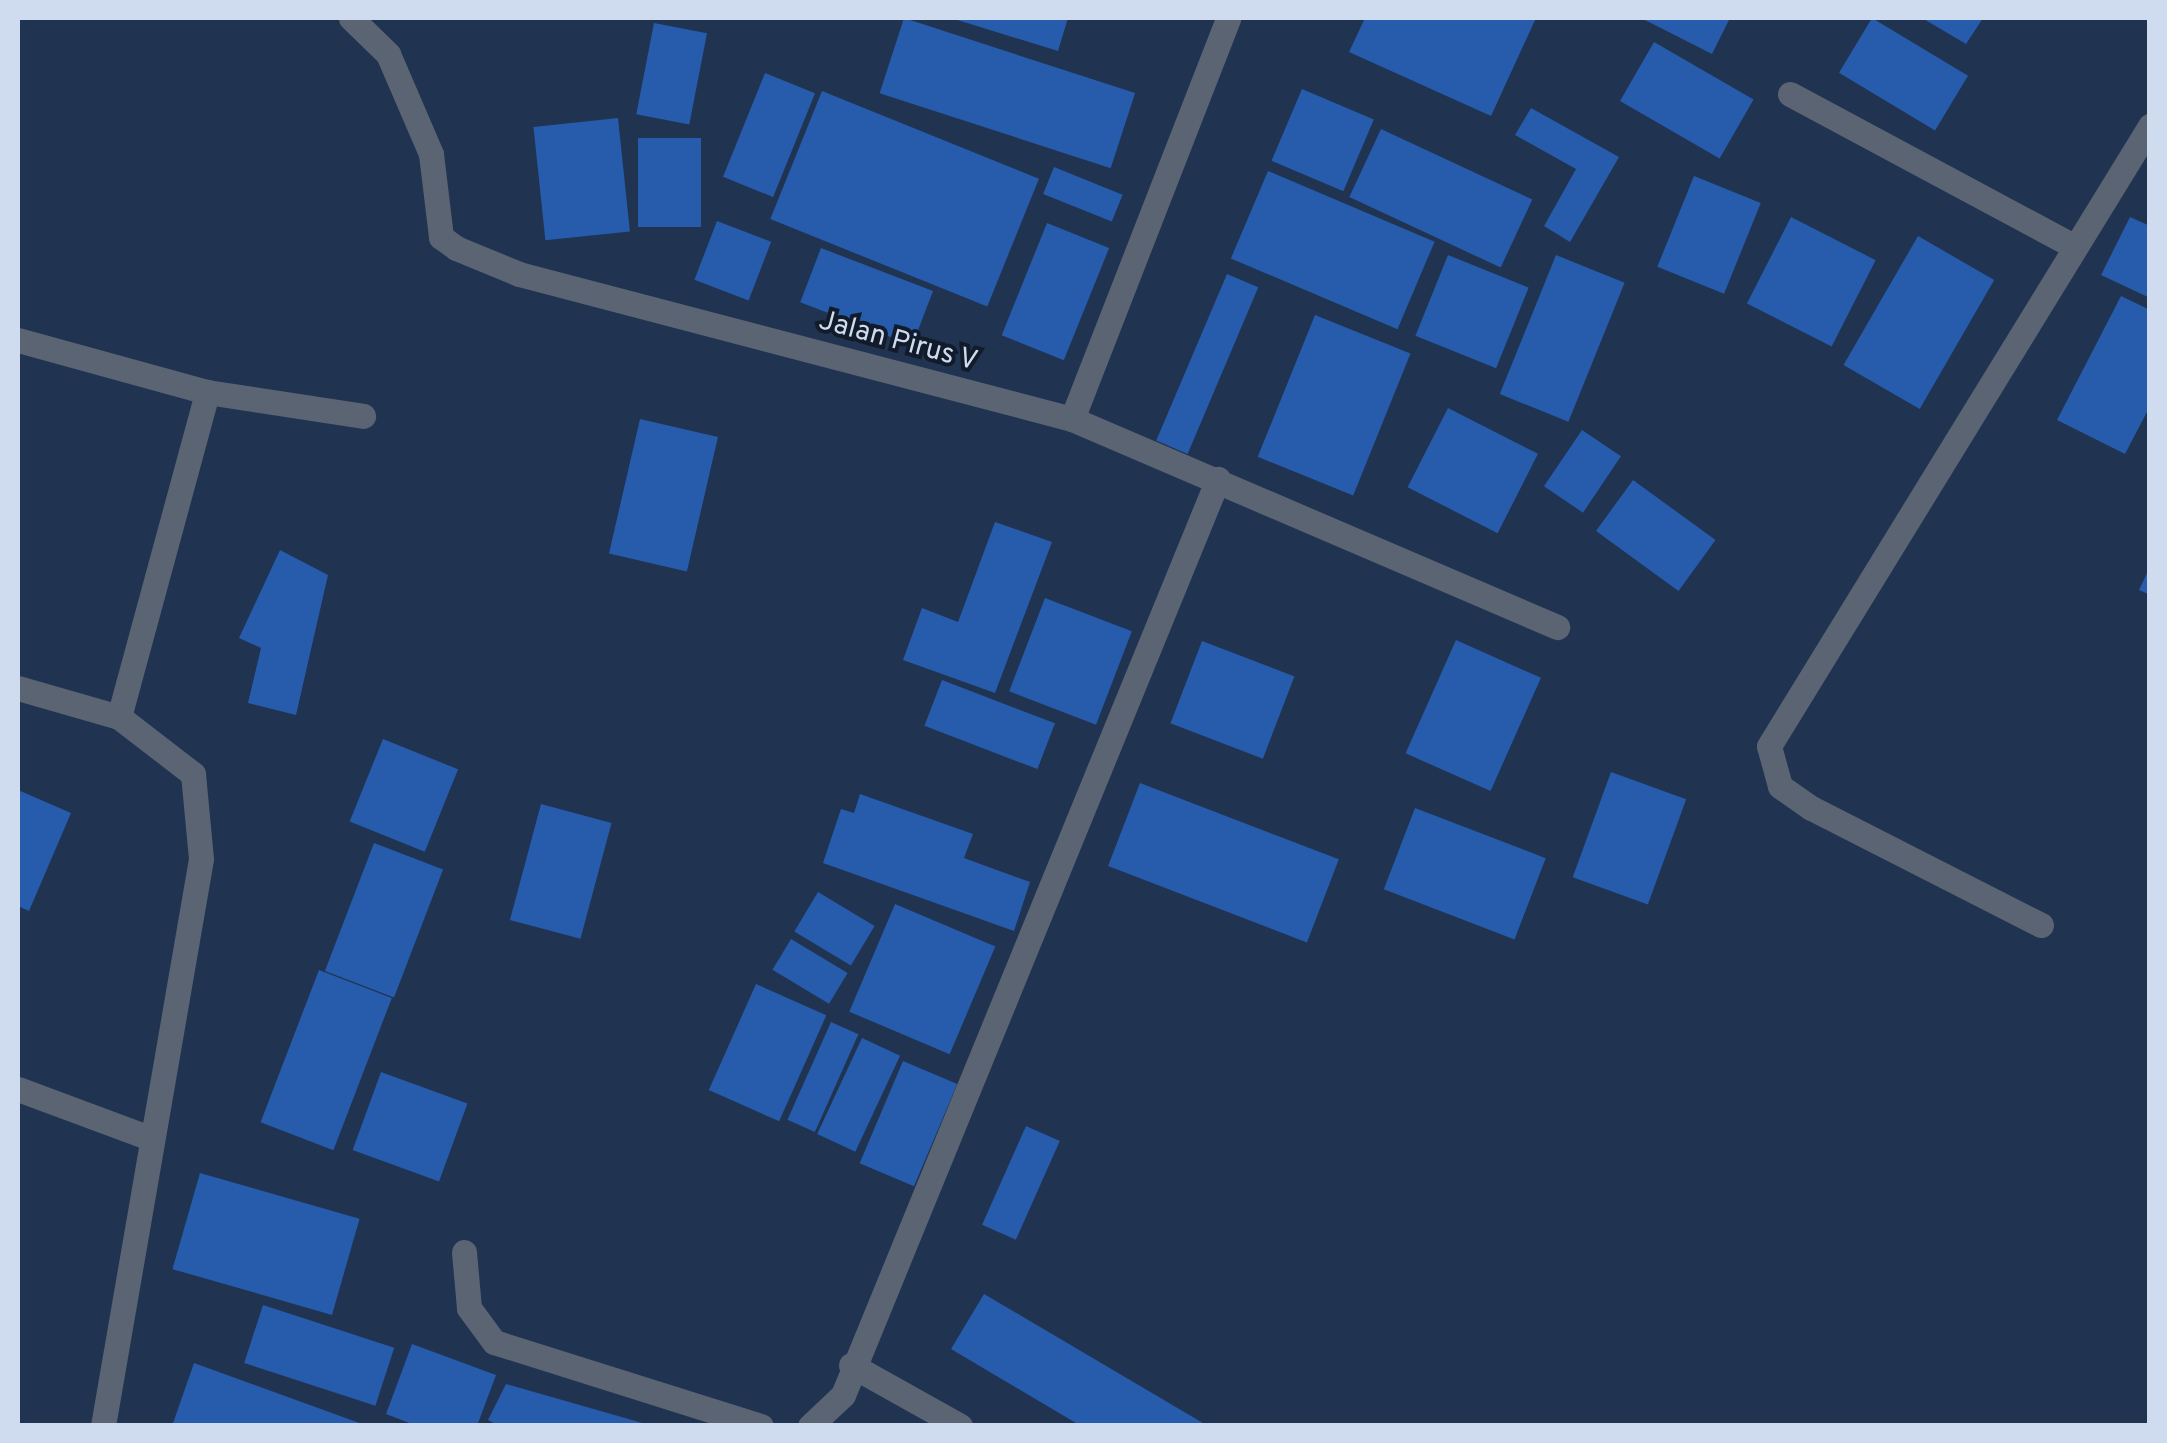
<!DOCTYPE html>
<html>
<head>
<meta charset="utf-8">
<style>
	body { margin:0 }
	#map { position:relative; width:2167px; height:1443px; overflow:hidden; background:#203351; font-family:Overpass,sans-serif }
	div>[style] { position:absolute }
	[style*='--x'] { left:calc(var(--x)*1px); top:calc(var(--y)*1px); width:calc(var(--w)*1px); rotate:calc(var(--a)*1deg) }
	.building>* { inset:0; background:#265cab; transform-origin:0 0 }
	.minor>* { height:25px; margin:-12.5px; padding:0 12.5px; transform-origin:12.5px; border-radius:12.5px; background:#5a6473 }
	span { translate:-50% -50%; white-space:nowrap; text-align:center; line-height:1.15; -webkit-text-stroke:8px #121b29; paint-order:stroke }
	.street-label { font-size:28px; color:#cfdcef }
	.frame { position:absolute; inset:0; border:20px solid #cfdcef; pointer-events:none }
</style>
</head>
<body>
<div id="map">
	<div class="building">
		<i style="left:904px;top:18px;width:243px;height:79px;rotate:18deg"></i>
		<i style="clip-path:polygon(951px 18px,1068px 18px,1058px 51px)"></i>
		<i style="clip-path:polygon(1365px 18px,1536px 18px,1491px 116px,1349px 52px)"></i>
		<i style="clip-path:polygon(1641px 18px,1730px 18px,1712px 54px)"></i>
		<i style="left:1872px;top:18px;width:112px;height:64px;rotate:31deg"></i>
		<i style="clip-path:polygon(1922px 18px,1983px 18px,1966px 44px)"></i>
		<i style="left:654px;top:23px;width:54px;height:93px;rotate:11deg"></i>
		<i style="left:1654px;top:42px;width:115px;height:68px;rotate:30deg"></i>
		<i style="left:765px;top:73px;width:54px;height:112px;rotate:22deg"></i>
		<i style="left:1302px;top:89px;width:78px;height:78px;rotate:23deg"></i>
		<i style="left:822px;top:91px;width:234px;height:138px;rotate:22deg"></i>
		<i style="clip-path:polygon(1531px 108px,1619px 157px,1570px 242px,1544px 226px,1576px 169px,1515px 135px)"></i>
		<i style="left:618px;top:118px;width:114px;height:85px;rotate:84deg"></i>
		<i style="left:1381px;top:129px;width:167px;height:75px;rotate:25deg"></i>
		<i style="left:638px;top:138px;width:63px;height:89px"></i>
		<i style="left:1054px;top:167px;width:74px;height:29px;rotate:22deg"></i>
		<i style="left:1268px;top:171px;width:181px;height:95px;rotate:23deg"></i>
		<i style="left:1694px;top:176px;width:72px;height:98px;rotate:22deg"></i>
		<i style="left:1791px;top:217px;width:95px;height:97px;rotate:27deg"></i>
		<i style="clip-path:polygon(2130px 217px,2150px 226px,2150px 298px,2101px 275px)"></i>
		<i style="left:717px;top:221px;width:58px;height:63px;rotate:21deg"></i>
		<i style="left:1047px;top:223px;width:67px;height:121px;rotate:22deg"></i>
		<i style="left:1918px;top:236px;width:88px;height:149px;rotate:30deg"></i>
		<i style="left:821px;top:248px;width:120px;height:58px;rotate:21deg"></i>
		<i style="left:1448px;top:255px;width:87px;height:87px;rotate:22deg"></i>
		<i style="left:1556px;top:255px;width:74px;height:150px;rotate:22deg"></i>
		<i style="left:1227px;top:274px;width:34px;height:181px;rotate:23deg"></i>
		<i style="clip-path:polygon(2121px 296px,2150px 310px,2150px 406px,2125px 454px,2057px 420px)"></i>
		<i style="left:1315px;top:315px;width:103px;height:153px;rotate:22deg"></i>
		<i style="left:1448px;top:408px;width:101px;height:89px;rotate:27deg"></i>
		<i style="left:640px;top:419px;width:80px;height:138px;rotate:13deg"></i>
		<i style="left:1582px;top:430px;width:47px;height:68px;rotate:34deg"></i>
		<i style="left:1633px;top:480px;width:102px;height:63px;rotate:36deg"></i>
		<i style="clip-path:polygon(995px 522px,1052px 542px,995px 693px,903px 660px,922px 608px,958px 622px)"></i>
		<i style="clip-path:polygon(280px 550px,328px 575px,296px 715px,248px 703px,261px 648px,239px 638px)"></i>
		<i style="clip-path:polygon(2150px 567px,2150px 595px,2139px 590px)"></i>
		<i style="left:1045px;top:598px;width:93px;height:100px;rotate:21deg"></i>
		<i style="left:1456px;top:640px;width:93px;height:124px;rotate:24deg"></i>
		<i style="left:1202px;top:641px;width:99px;height:88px;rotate:21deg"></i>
		<i style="left:942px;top:680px;width:121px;height:49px;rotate:21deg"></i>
		<i style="left:383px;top:739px;width:81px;height:89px;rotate:22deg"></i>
		<i style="left:1611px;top:772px;width:80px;height:112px;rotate:20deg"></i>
		<i style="left:1140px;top:783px;width:213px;height:89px;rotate:21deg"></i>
		<i style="clip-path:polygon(18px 790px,71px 813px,29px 911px,18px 906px)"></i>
		<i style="clip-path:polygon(860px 794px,973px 834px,964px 858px,1030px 882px,1014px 931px,823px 863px,841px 809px,854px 813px)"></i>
		<i style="left:541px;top:804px;width:73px;height:120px;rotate:15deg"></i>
		<i style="left:1415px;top:808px;width:140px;height:87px;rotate:21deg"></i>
		<i style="left:374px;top:843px;width:74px;height:137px;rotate:21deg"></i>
		<i style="left:818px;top:892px;width:66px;height:46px;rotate:31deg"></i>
		<i style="left:895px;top:904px;width:109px;height:117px;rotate:23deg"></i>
		<i style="left:791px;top:939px;width:66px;height:36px;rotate:31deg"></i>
		<i style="left:319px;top:970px;width:78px;height:163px;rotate:21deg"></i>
		<i style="left:756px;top:984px;width:77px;height:116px;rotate:24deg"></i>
		<i style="left:831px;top:1022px;width:30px;height:107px;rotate:24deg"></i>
		<i style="left:862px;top:1038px;width:42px;height:106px;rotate:25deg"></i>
		<i style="left:903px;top:1061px;width:59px;height:111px;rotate:23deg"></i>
		<i style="left:381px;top:1072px;width:92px;height:83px;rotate:20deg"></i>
		<i style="left:1026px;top:1126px;width:37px;height:108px;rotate:24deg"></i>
		<i style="left:200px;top:1173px;width:166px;height:100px;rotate:16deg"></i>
		<i style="clip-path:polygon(984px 1294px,1208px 1426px,1081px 1426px,951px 1349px)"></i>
		<i style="left:263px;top:1305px;width:138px;height:61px;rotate:18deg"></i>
		<i style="clip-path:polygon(412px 1344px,496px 1375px,477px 1426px,417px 1426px,386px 1414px)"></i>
		<i style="clip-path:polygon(194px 1363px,365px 1425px,365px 1426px,172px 1426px)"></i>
		<i style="clip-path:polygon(506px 1384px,646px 1424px,646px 1426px,499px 1426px,488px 1420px)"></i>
	</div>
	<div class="minor">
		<i style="--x:351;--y:18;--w:52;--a:44.2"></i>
		<i style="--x:388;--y:54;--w:109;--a:66.7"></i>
		<i style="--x:431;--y:154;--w:84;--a:83.1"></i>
		<i style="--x:441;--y:237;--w:19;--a:36"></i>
		<i style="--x:456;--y:248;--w:68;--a:22.4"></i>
		<i style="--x:519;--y:274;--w:572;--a:14.69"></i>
		<i style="--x:1072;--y:419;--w:528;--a:23.21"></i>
		<i style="--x:1790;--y:94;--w:321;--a:28.2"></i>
		<i style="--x:18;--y:340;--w:196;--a:15.4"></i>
		<i style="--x:207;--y:392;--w:158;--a:8.7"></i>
		<i style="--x:1072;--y:419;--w:430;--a:-68.7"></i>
		<i style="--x:18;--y:688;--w:105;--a:16"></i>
		<i style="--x:119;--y:717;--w:93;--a:37.6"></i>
		<i style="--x:193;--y:774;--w:85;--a:84.6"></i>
		<i style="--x:201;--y:859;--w:575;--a:99.81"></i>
		<i style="--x:119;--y:717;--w:337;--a:-74.8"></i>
		<i style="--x:2041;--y:925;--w:258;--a:-153"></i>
		<i style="--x:1811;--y:808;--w:38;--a:-145"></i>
		<i style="--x:1780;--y:786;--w:41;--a:-105.4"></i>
		<i style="--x:1769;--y:746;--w:728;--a:-58.43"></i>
		<i style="--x:18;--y:1089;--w:141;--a:20.4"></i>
		<i style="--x:464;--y:1252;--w:56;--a:84.9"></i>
		<i style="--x:469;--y:1308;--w:42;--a:53.7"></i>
		<i style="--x:494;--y:1342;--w:280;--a:17.5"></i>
		<i style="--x:851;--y:1365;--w:125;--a:29.2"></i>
		<i style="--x:810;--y:1426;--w:45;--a:-43.2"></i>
		<i style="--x:843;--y:1395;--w:990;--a:-67.74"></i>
	</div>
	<div class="street-label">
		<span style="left:898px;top:342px;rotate:15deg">Jalan Pirus V</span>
	</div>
	<div class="frame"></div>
</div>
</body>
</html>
